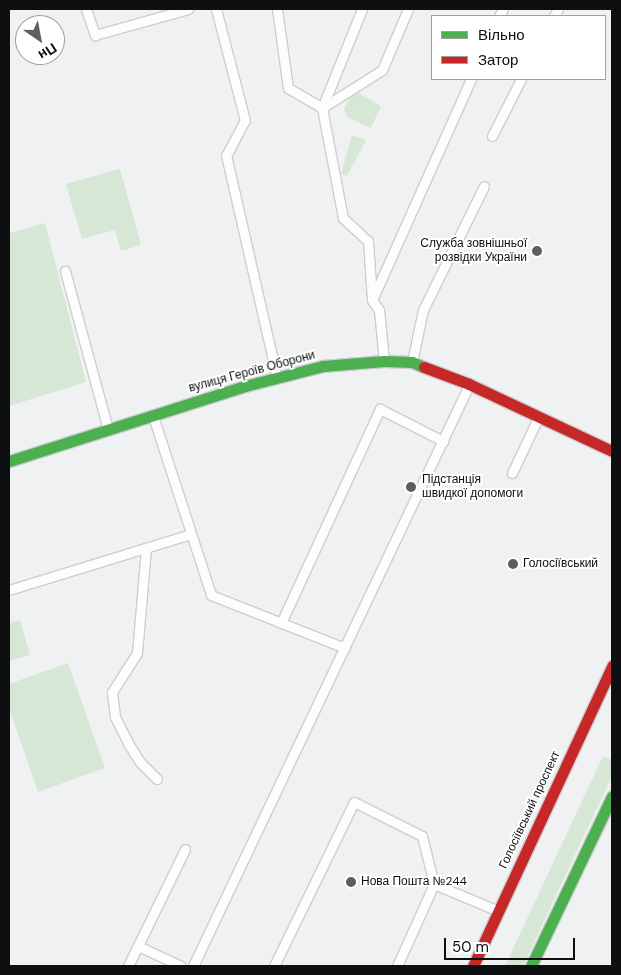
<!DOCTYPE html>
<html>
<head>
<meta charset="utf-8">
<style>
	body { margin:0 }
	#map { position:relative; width:621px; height:975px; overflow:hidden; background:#eff1f3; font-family:"DM Sans",sans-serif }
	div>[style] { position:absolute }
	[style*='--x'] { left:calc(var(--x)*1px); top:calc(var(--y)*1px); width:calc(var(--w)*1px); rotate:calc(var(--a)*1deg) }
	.green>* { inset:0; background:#d7e7d6 }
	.roads { filter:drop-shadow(1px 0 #cccecf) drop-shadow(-1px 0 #cccecf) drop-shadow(0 1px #cccecf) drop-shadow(0 -1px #cccecf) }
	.lane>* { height:9px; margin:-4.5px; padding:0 4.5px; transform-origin:4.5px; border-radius:4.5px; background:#fdfdfd }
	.fast>* { height:11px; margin:-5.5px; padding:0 5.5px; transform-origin:5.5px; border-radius:5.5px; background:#4caf50 }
	.jam>* { height:11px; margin:-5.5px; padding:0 5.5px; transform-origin:5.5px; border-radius:5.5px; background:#c62828 }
	.dots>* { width:14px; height:14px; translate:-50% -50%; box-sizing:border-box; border:2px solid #fff; border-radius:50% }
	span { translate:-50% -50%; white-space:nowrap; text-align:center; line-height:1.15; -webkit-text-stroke:4px #fff; paint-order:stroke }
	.poi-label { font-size:12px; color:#0e0f10 }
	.right { translate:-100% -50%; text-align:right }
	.left { translate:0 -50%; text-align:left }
	.street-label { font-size:12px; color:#0e0f10 }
	.frame { position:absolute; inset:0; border:10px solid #0e0f10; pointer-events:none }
	.legend { position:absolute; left:431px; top:15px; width:175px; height:65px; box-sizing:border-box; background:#fff; border:1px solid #9f9f9f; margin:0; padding:6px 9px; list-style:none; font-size:15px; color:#0e0f10 }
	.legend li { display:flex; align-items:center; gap:10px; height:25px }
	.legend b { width:25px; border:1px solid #9f9f9f }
	.north { position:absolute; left:15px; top:15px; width:50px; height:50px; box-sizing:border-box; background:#fff; border:1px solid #9f9f9f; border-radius:50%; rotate:147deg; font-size:14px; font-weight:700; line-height:20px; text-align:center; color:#0e0f10 }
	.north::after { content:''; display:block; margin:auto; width:18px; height:22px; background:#5d5e5f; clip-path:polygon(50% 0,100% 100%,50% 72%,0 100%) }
	.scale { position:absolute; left:444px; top:938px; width:131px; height:22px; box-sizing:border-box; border:2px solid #0e0f10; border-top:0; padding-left:6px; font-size:15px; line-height:18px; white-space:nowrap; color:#0e0f10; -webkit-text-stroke:4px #fff; paint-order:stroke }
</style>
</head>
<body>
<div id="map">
	<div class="green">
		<i style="clip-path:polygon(359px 93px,381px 106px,371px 128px,347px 117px,344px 109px,350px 96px)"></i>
		<i style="clip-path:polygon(352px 135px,366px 140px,347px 176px,341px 174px)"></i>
		<i style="clip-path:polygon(120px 169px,141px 245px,121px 251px,115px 230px,82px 239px,66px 184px)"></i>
		<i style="clip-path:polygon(45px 223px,86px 382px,9px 406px,9px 233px)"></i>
		<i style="clip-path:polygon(20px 620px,30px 655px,9px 661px,9px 623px)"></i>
		<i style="clip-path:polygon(68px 663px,105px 768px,38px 792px,9px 708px,9px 684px)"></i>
		<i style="clip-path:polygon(603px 756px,612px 760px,612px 776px,523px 966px,505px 966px)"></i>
	</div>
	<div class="roads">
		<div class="lane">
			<i style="--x:86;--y:9;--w:28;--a:71"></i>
			<i style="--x:95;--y:35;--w:97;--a:-15.6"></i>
			<i style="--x:216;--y:9;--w:115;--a:75.4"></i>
			<i style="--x:245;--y:120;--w:40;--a:118"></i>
			<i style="--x:226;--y:155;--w:228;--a:77.1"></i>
			<i style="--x:277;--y:9;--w:80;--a:82.1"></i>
			<i style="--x:288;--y:88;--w:39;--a:30"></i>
			<i style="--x:322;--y:108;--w:71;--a:-32.3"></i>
			<i style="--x:382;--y:70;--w:66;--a:-66.9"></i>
			<i style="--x:362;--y:9;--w:107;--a:112"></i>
			<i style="--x:322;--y:108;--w:112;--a:79.2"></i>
			<i style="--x:343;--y:218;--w:34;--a:43"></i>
			<i style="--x:368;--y:241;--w:59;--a:86.1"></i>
			<i style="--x:372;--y:300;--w:12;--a:55"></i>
			<i style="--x:379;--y:310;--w:51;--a:84.4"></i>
			<i style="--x:499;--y:16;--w:8;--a:-60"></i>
			<i style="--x:554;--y:16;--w:8;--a:-60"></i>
			<i style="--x:492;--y:136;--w:64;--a:-63"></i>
			<i style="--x:65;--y:271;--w:164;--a:74.8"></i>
			<i style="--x:373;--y:298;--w:240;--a:-65.9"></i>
			<i style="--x:412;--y:362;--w:53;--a:-78.1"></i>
			<i style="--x:423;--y:310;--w:138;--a:-63.8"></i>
			<i style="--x:153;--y:416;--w:188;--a:72"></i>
			<i style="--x:211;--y:595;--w:144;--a:21.6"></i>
			<i style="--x:512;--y:473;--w:61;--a:-64.7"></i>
			<i style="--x:146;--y:548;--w:105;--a:94.9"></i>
			<i style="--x:137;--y:653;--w:46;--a:122.7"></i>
			<i style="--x:112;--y:692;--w:25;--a:83"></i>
			<i style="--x:115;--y:717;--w:29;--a:63"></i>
			<i style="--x:128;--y:743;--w:22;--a:58"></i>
			<i style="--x:140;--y:762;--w:24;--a:45"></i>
			<i style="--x:9;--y:590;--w:190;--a:-17.1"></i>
			<i style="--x:281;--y:623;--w:236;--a:-65.2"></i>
			<i style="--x:380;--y:409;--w:71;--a:26.9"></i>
			<i style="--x:434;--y:884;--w:67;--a:22.8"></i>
			<i style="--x:138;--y:946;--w:47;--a:24.9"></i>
			<i style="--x:128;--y:966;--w:130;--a:-64"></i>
			<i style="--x:193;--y:966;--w:643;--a:-64.59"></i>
			<i style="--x:274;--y:966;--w:182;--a:-64"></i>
			<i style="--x:354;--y:802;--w:76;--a:26.6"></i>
			<i style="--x:422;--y:836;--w:49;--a:76"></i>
			<i style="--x:434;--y:884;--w:90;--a:114.3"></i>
		</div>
		<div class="fast">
			<i style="--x:9;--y:461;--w:248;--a:-17.6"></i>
			<i style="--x:245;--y:386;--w:81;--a:-14.4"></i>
			<i style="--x:323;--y:366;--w:61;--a:-4.7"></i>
			<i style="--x:384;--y:361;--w:28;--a:2"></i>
			<i style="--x:412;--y:362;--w:13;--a:23"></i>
			<i style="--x:531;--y:966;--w:188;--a:-64.5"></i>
		</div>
		<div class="jam">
			<i style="--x:424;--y:367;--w:48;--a:20.7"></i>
			<i style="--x:469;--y:384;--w:158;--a:25.1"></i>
			<i style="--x:473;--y:966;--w:331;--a:-65.1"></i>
		</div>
	</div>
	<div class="dots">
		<i style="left:537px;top:251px;background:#5d5e5f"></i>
		<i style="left:411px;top:487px;background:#5d5e5f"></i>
		<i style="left:513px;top:564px;background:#5d5e5f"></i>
		<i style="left:351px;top:882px;background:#5d5e5f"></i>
	</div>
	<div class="poi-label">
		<span class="right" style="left:527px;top:251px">Служба зовнішньої<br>розвідки України</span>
		<span class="left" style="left:422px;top:487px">Підстанція<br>швидкої допомоги</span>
		<span class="left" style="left:523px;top:564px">Голосіївський</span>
		<span class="left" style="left:361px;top:882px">Нова Пошта №244</span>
	</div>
	<div class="street-label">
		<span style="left:252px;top:372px;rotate:-15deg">вулиця Героїв Оборони</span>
		<span style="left:530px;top:810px;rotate:-65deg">Голосіївський проспект</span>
	</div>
	<div class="frame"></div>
	<ul class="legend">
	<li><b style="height:6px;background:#4caf50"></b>Вільно</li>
	<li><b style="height:6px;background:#c62828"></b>Затор</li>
	</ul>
	<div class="north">Пн</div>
	<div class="scale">50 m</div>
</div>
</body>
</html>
